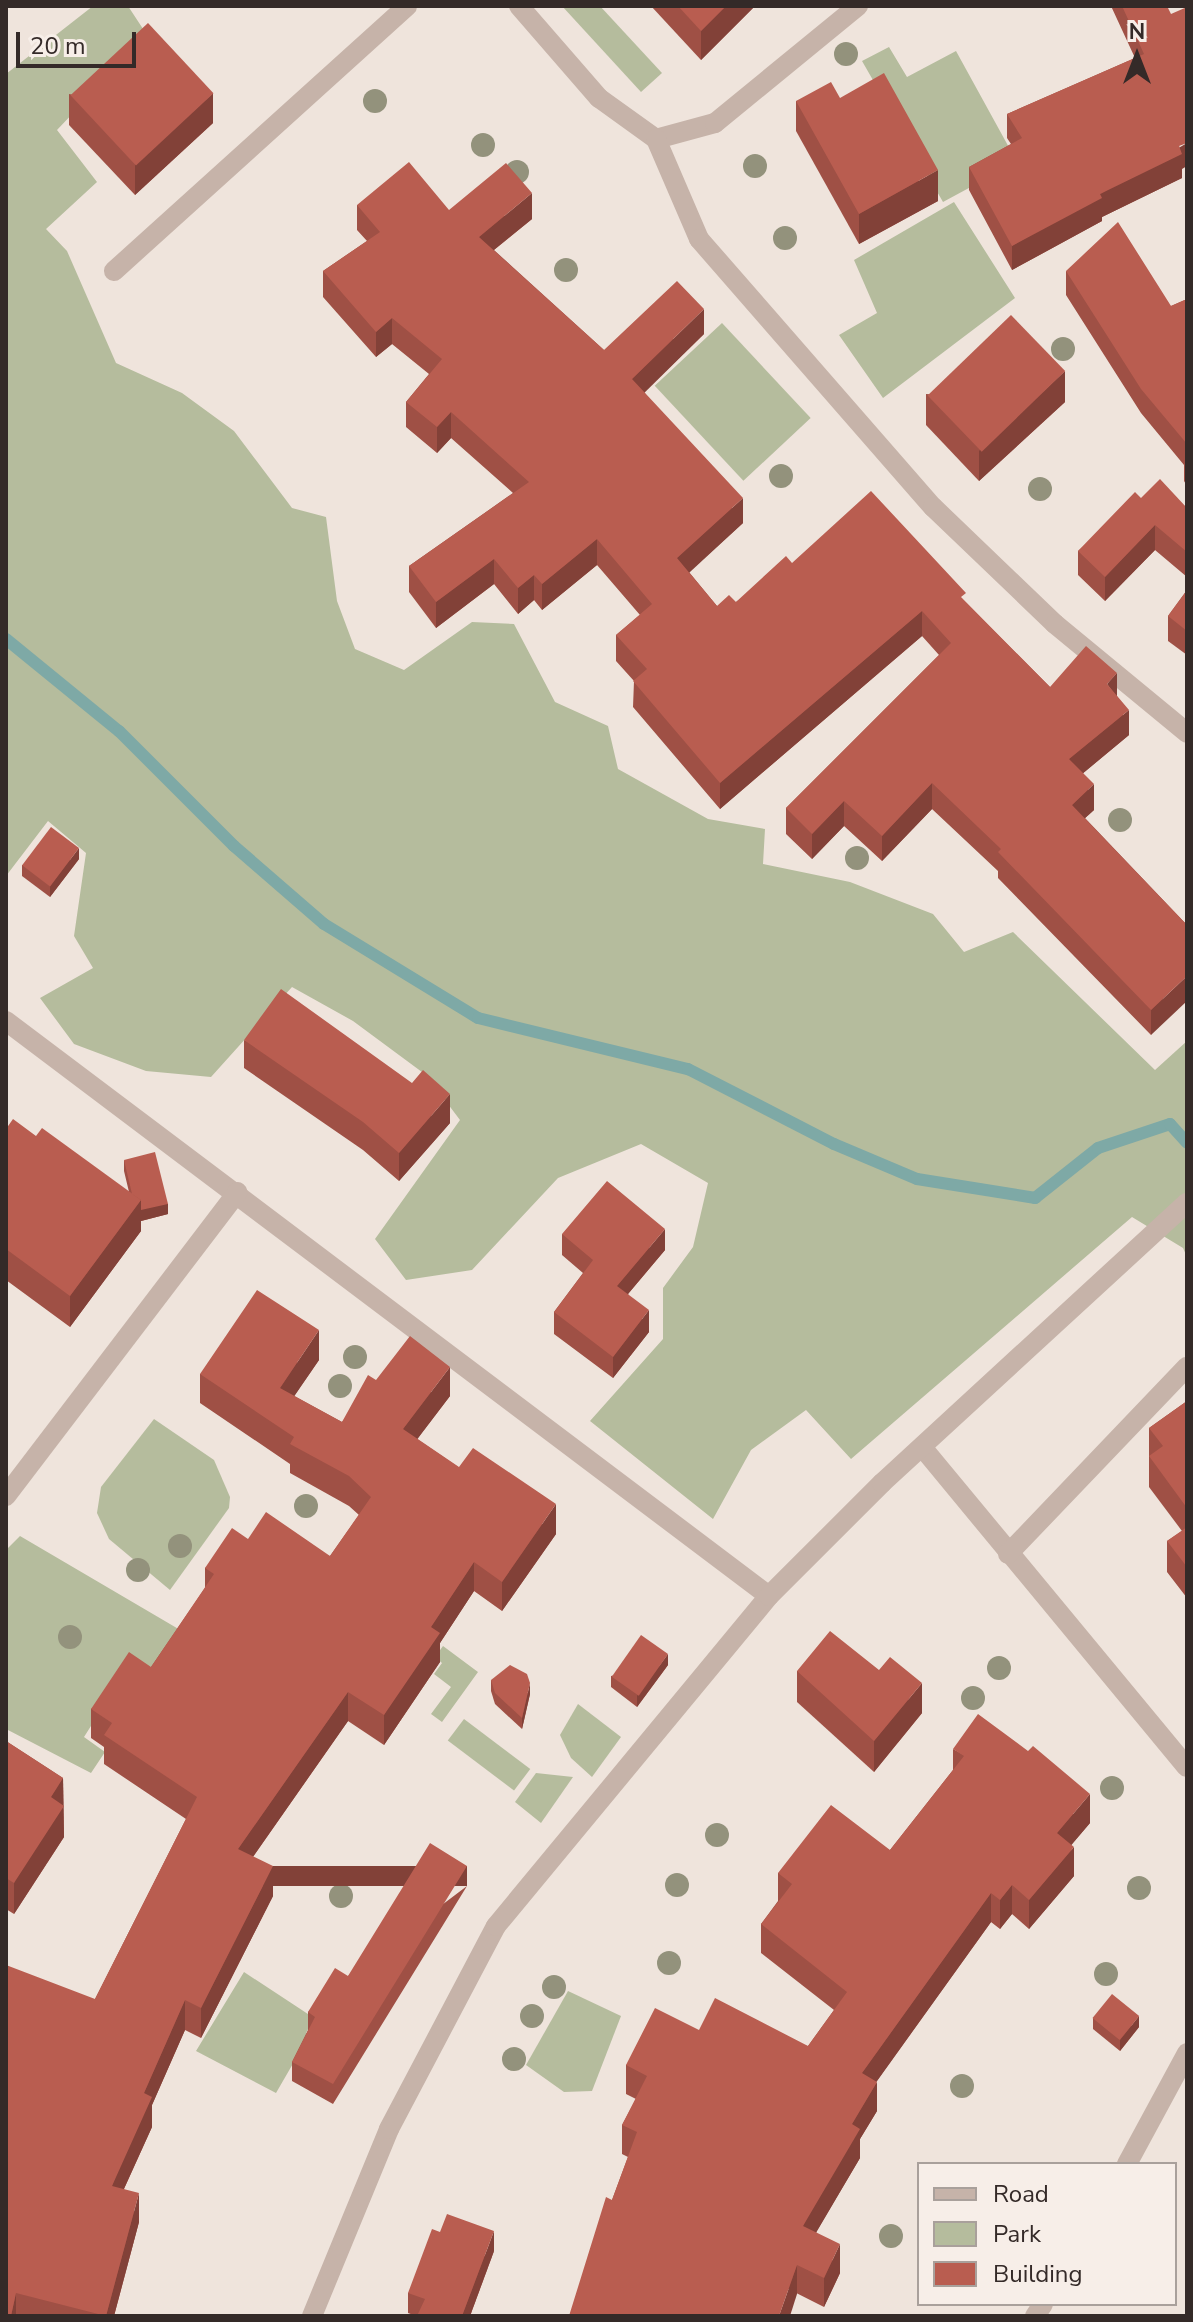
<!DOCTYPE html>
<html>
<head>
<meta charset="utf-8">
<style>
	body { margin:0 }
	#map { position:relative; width:1193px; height:2322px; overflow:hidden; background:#efe4dc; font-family:"Nunito Sans",sans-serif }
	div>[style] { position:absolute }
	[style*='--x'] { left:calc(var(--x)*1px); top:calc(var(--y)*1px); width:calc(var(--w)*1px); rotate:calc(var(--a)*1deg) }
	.green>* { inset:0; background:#b5bc9d; transform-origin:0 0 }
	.stream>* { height:12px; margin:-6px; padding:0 6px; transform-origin:6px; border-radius:6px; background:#7ea9a6 }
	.minor>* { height:20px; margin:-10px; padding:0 10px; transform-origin:10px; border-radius:10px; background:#c6b3a9 }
	.trees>* { width:24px; height:24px; margin:-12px; border-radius:50%; background:#93927c }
	.wall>* { inset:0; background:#9f5045 }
	.shaded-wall>* { inset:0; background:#824138; transform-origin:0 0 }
	.building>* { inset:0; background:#b95d50; transform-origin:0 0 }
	span { translate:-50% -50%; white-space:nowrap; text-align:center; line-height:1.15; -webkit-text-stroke:8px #f7eee8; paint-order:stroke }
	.frame { position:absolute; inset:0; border:8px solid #342a28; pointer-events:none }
	.legend { position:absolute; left:917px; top:2162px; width:260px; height:144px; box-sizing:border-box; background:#f7eee8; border:2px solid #a9a09b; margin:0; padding:10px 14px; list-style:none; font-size:24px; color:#342a28 }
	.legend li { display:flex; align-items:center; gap:16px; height:40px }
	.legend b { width:40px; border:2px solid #a9a09b }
	.north { position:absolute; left:1097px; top:16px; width:80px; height:80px; -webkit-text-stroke:6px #f7eee8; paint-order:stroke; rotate:0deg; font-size:22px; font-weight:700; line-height:32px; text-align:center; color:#342a28 }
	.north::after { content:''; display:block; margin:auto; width:28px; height:36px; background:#342a28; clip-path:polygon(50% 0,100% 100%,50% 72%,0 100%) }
	.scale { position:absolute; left:16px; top:32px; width:120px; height:36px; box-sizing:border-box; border:4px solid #342a28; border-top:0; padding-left:10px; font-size:24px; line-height:28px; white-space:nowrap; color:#342a28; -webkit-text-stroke:6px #f7eee8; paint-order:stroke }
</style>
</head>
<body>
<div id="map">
	<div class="green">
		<i style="clip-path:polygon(93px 6px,128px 6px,147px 35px,57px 130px,97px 182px,46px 229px,67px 251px,116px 363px,182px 393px,234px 431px,292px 508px,326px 517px,337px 601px,355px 649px,404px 670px,472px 622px,514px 624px,555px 702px,608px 726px,618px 769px,708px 819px,765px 829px,763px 864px,850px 882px,933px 914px,964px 952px,1013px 932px,1155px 1070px,1187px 1041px,1187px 1257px,1183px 1248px,1132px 1217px,851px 1459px,806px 1410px,751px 1450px,713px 1519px,590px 1421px,663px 1339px,663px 1288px,693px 1247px,708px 1183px,641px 1144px,558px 1178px,472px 1270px,406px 1280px,375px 1239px,460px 1120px,426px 1075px,353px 1021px,292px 987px,211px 1077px,146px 1071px,74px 1044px,40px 998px,93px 968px,74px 936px,86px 853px,48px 821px,6px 876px,6px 74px)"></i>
		<i style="clip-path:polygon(562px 6px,600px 6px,662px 73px,641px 92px)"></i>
		<i style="clip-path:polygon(889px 47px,907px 77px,956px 51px,1017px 162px,943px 202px,862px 61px)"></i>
		<i style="clip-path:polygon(954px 202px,1015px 298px,883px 398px,839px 335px,877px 313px,854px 260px)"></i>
		<i style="left:722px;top:323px;width:130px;height:92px;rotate:47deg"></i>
		<i style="clip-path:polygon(154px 1419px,214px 1460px,230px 1497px,229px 1508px,170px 1590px,109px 1539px,97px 1513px,101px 1487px)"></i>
		<i style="clip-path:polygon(20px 1536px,187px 1634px,149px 1692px,122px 1677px,84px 1737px,105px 1752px,91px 1773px,6px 1729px,6px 1550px)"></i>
		<i style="clip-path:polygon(443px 1646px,478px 1672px,442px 1722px,431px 1714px,451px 1687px,434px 1674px,442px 1663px,435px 1657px)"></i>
		<i style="clip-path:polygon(578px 1704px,621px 1737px,592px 1777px,571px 1758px,560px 1735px)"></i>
		<i style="left:464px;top:1719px;width:83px;height:27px;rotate:37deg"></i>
		<i style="clip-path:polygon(536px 1773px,573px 1777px,541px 1823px,515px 1802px)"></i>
		<i style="clip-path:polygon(244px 1972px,314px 2018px,306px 2033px,325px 2046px,298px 2055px,276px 2093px,196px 2051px)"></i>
		<i style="clip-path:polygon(568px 1991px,621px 2016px,592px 2091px,564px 2092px,526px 2065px)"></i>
	</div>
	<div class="stream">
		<i style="--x:6;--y:639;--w:146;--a:39.2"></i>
		<i style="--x:119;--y:731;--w:163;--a:45"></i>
		<i style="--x:234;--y:846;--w:119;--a:40.9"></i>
		<i style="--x:324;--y:924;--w:180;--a:31.4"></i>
		<i style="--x:478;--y:1018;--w:216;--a:13.7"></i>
		<i style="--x:688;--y:1069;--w:164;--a:27.2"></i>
		<i style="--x:834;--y:1144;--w:90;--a:22.9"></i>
		<i style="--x:917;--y:1179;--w:120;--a:9.1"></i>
		<i style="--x:1035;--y:1198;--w:80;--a:-38.4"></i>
		<i style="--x:1098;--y:1148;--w:76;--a:-18.4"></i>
		<i style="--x:1170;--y:1124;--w:25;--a:48"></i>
	</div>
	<div class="minor">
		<i style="--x:519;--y:6;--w:122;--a:49"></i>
		<i style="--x:599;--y:98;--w:70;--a:35.7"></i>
		<i style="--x:656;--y:139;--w:61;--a:-15.2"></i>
		<i style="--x:715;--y:123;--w:185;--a:-39.3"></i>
		<i style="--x:656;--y:139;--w:109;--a:66.7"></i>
		<i style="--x:699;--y:239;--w:356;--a:48.9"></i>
		<i style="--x:933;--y:507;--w:169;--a:43.8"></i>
		<i style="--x:1055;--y:624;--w:171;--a:39.5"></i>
		<i style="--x:114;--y:271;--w:395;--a:-42.1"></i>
		<i style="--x:6;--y:1021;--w:955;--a:37"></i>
		<i style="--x:922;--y:1447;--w:415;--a:50.4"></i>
		<i style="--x:6;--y:1496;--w:382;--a:-52.7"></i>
		<i style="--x:1008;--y:1554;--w:259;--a:-46.3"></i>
		<i style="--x:1127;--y:2164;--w:126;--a:-61.6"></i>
		<i style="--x:312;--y:2316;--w:202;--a:-67.6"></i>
		<i style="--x:389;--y:2129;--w:229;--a:-62.2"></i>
		<i style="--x:496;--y:1926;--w:428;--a:-50.4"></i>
		<i style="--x:769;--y:1596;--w:160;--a:-45"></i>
		<i style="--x:882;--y:1483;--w:414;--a:-42.6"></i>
		<i style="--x:1035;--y:2316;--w:14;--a:-56"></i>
	</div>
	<div class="trees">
		<i style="left:846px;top:54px"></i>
		<i style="left:375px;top:101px"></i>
		<i style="left:483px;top:145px"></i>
		<i style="left:755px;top:166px"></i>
		<i style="left:517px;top:172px"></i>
		<i style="left:785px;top:238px"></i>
		<i style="left:566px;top:270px"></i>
		<i style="left:1063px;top:349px"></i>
		<i style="left:781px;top:476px"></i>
		<i style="left:1040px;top:489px"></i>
		<i style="left:1120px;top:820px"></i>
		<i style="left:857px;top:858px"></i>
		<i style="left:355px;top:1357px"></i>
		<i style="left:340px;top:1386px"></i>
		<i style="left:306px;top:1506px"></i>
		<i style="left:180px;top:1546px"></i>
		<i style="left:138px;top:1570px"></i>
		<i style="left:70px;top:1637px"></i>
		<i style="left:999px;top:1668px"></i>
		<i style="left:973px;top:1698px"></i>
		<i style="left:1112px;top:1788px"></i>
		<i style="left:717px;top:1835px"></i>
		<i style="left:677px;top:1885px"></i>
		<i style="left:1139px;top:1888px"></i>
		<i style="left:341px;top:1896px"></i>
		<i style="left:669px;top:1963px"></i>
		<i style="left:1106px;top:1974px"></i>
		<i style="left:554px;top:1987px"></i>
		<i style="left:532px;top:2016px"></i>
		<i style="left:514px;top:2059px"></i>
		<i style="left:962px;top:2086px"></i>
		<i style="left:891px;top:2236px"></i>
	</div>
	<div class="wall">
		<i style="clip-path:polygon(651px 6px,755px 6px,701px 60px)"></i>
		<i style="clip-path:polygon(1111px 6px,1167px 6px,1182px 178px,1102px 217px,1102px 221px,1012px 270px,969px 190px,969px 167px,1011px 144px,1007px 138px,1007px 114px,1135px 58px)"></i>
		<i style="clip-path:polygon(69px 94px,213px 123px,135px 195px,69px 125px)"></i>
		<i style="clip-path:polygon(840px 98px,938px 201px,859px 244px,796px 131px,796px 101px)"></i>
		<i style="clip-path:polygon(357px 205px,449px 210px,532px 219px,494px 250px,604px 350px,704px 334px,644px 392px,743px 523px,689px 572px,717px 606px,736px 602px,792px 563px,966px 603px,1050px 687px,1117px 696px,1129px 735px,1083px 773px,1094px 810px,1085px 818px,1187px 925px,1151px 1035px,998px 878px,998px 871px,932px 809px,882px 861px,844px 826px,812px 859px,786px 834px,786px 808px,939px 655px,922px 636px,720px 809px,633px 707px,634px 681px,616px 661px,616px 635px,640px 615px,597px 565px,542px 610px,534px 600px,518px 614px,494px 584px,436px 628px,409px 592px,409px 566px,513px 493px,451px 438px,437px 453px,406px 427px,406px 402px,429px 374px,392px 344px,376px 357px,323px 297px,323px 271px,367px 241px,357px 230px)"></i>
		<i style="clip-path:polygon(1066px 271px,1171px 306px,1187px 299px,1187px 486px,1184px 481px,1184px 465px,1141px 413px,1066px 295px)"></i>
		<i style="clip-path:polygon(926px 394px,1065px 402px,979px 481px,926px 425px)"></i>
		<i style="clip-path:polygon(1141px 498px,1187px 508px,1187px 577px,1155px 550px,1105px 601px,1078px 575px,1078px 551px)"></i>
		<i style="clip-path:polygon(1187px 590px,1187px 655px,1168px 641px,1168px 616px)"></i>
		<i style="clip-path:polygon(79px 859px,50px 897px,22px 876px,22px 865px)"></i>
		<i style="clip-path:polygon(244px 1040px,450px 1123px,399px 1181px,363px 1150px,244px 1068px)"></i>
		<i style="clip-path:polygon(6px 1129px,129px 1192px,124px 1171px,124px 1160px,168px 1214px,141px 1221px,141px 1231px,70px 1327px,6px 1280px)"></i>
		<i style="clip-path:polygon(562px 1234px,665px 1250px,628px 1294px,649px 1332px,613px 1378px,554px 1334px,554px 1312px,583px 1273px,562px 1255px)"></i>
		<i style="clip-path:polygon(319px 1360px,294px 1396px,342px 1422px,376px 1380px,450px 1396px,417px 1439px,556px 1534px,502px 1611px,474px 1591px,440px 1643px,440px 1662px,384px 1745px,348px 1721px,253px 1857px,273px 1896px,201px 2038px,185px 2030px,152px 2105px,152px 2127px,124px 2189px,139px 2222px,114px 2316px,6px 2316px,95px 1999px,186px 1819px,104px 1764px,104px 1747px,91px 1738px,91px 1709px,151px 1667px,205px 1588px,205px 1568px,248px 1539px,330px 1556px,359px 1515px,349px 1506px,290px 1473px,290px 1464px,200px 1403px,200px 1374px)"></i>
		<i style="clip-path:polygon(1187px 1401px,1187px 1598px,1167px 1572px,1167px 1541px,1182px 1531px,1149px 1487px,1149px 1428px)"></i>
		<i style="clip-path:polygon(668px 1665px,637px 1707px,611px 1687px,611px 1676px)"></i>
		<i style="clip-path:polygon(879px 1670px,922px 1713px,874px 1772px,797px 1702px,797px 1671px)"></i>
		<i style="clip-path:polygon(491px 1680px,530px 1694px,522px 1729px,495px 1704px,491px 1691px)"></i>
		<i style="clip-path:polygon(6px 1741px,63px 1778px,64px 1837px,14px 1914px,6px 1909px)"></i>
		<i style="clip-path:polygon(953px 1749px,1090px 1823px,1071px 1845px,1074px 1876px,1029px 1929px,1012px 1914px,1000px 1929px,991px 1922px,876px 2082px,877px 2111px,860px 2139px,860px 2158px,816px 2232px,840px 2273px,824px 2307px,612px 2200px,628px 2157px,622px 2154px,622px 2125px,636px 2099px,626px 2094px,626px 2065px,699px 2030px,808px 2046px,834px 2010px,761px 1953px,761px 1924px,778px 1901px,778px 1873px,890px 1850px,953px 1770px)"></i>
		<i style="clip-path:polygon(467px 1886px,333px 2104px,292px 2081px,292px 2062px,308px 2030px,308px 2012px,348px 1976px)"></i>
		<i style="clip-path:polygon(1093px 2018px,1139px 2027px,1120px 2051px,1093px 2029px)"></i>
		<i style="clip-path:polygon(494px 2251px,470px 2316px,416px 2316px,408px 2313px,408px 2293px)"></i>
	</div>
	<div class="shaded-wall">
		<i style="clip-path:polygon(726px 6px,755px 6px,701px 60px,701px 31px)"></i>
		<i style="clip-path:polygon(213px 93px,213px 123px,135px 195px,135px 164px)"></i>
		<i style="clip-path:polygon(1187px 143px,1187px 166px,1182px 169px,1182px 178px,1102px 217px,1102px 221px,1012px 270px,1012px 246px)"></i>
		<i style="clip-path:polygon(938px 170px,938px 201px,859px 244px,859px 214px)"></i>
		<i style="clip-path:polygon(532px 193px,532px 219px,479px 262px,479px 237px)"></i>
		<i style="clip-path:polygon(704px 309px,704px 334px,632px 405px,632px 379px)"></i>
		<i style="clip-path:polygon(392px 318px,392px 344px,376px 357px,376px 332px)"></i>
		<i style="clip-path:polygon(1065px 371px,1065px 402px,979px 481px,979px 451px)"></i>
		<i style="clip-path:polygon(451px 412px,451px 438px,437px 453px,437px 427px)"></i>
		<i style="clip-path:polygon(743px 498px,743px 523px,677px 584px,677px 558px)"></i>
		<i style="clip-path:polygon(1155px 525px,1155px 550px,1105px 601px,1105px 577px)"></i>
		<i style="clip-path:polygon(597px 539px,597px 565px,542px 610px,542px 584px)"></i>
		<i style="clip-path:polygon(494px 559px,494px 584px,436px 628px,436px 602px)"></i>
		<i style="clip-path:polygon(534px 575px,534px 600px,518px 614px,518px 588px)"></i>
		<i style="clip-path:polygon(922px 611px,922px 636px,720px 809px,720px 783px)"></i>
		<i style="clip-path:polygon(1117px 673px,1117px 698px,1107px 684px)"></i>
		<i style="clip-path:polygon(1129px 710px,1129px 735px,1069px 785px,1069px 759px)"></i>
		<i style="clip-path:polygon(932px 783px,932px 809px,882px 861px,882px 836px)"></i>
		<i style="clip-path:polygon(1094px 784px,1094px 810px,1072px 830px,1072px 805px)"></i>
		<i style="clip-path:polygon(844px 801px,844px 826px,812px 859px,812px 834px)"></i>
		<i style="clip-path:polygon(79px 848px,79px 859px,50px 897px,50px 886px)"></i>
		<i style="clip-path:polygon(1187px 976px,1187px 1001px,1151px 1035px,1151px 1010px)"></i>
		<i style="clip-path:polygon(450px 1094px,450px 1123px,399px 1181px,399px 1153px)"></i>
		<i style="clip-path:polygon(141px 1200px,168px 1204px,168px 1214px,141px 1221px,141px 1231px,70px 1327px,70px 1296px)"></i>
		<i style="clip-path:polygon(665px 1229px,665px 1250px,617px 1307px,617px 1286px)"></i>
		<i style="clip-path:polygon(649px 1310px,649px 1332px,613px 1378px,613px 1357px)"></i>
		<i style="clip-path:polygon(319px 1330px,319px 1360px,280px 1417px,280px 1388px)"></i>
		<i style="clip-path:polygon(450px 1367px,450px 1396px,403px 1458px,403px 1429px)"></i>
		<i style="clip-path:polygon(556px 1504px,556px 1534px,502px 1611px,502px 1582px)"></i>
		<i style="clip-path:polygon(474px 1562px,474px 1591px,440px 1643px,440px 1662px,384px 1745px,384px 1715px,431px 1627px)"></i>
		<i style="clip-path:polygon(668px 1654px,668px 1665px,637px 1707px,637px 1696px)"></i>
		<i style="clip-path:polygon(530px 1683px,530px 1694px,522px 1729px,522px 1718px)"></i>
		<i style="clip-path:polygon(922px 1683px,922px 1713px,874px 1772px,874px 1741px)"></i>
		<i style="clip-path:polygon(348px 1692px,348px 1721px,238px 1878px,238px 1849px)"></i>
		<i style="clip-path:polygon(63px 1778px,64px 1837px,14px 1914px,14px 1883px,51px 1797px)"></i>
		<i style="clip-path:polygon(1090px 1794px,1090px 1823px,1057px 1862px,1057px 1833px)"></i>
		<i style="clip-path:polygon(1074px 1847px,1074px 1876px,1029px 1929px,1029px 1900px)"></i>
		<i style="clip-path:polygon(273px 1866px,273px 1896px,201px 2038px,201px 2008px)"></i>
		<i style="left:467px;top:1866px;width:20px;height:256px;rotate:90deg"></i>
		<i style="clip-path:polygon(1012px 1885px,1012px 1914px,1000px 1929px,1000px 1900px)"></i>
		<i style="clip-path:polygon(991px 1893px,991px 1922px,862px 2102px,862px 2073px)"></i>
		<i style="clip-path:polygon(185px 2000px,185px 2030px,152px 2105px,152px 2127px,112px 2215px,112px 2186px,144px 2093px)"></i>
		<i style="clip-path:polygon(1139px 2016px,1139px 2027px,1120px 2051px,1120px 2040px)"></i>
		<i style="clip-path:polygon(877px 2082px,877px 2111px,860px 2139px,860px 2158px,803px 2255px,803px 2226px,852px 2124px)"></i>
		<i style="clip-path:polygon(139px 2193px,139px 2222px,114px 2316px,106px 2316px)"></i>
		<i style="clip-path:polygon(494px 2231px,494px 2251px,470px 2316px,462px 2316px)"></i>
		<i style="clip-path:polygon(840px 2244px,840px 2273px,824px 2307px,824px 2278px)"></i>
		<i style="clip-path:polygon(797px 2265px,797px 2294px,790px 2316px,779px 2316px)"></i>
		<i style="clip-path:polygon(16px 2293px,16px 2316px,11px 2316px)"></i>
	</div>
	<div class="building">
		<i style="clip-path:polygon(678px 6px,726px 6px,701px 31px)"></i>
		<i style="clip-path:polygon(1122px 6px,1167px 6px,1171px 14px,1187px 7px,1187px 143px,1179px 146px,1182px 154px,1100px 194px,1102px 198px,1012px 246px,969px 167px,1022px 138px,1007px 114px,1144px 54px)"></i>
		<i style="left:148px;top:23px;width:96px;height:106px;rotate:47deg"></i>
		<i style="clip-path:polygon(884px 73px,938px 170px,859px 214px,796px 101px,831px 82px,840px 98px)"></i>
		<i style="clip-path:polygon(409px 162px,449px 210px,506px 163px,532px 193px,479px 237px,604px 350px,677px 281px,704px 309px,632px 379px,743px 498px,677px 558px,717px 606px,729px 595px,736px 602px,786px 556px,792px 563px,871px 491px,966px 593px,961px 597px,1050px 687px,1086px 646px,1117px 673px,1107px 684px,1129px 710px,1069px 759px,1094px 784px,1072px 805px,1187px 925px,1187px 976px,1151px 1010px,998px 852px,1001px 849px,932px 783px,882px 836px,844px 801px,812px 834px,786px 808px,951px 643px,922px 611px,720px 783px,633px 681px,647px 669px,616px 635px,652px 604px,597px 539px,542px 584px,534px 575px,518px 588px,494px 559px,436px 602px,409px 566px,529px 482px,451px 412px,437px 427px,406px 402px,442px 359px,392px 318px,376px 332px,323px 271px,380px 232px,357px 205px)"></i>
		<i style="clip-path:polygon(1118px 222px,1171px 306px,1187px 299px,1187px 444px,1141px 389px,1066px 271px)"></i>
		<i style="left:1011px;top:315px;width:78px;height:116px;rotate:46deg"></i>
		<i style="clip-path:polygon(1160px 479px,1187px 508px,1187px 552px,1155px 525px,1105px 577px,1078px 551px,1135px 492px,1141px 498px)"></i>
		<i style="clip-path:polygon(1187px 590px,1187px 631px,1168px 616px)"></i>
		<i style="left:51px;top:827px;width:35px;height:48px;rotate:37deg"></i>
		<i style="clip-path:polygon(281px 989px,412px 1083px,423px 1070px,450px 1094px,399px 1153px,363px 1122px,244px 1040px)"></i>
		<i style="clip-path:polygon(13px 1119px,36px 1136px,42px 1128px,141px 1200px,70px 1296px,6px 1249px,6px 1129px)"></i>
		<i style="clip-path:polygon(155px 1152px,168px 1204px,141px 1210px,141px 1200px,132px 1194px,124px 1160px)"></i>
		<i style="clip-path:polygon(607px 1181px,665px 1229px,617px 1286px,649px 1310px,613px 1357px,554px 1312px,593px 1260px,562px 1234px)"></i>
		<i style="clip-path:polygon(257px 1290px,319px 1330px,280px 1388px,342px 1422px,368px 1375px,376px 1380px,410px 1336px,450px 1367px,403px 1429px,459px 1467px,473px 1448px,556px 1504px,502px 1582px,474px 1562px,431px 1627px,440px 1633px,384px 1715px,348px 1692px,238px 1849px,273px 1866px,201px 2008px,185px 2000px,144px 2093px,152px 2097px,112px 2186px,139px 2193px,106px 2316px,16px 2293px,11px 2316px,6px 2316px,6px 1965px,95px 1999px,197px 1797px,104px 1735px,112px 1723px,91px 1709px,129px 1652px,151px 1667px,214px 1574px,205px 1568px,232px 1528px,248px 1539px,266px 1512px,330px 1556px,371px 1497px,349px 1476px,290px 1444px,294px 1437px,200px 1374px)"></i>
		<i style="clip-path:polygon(1187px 1401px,1187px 1508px,1149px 1456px,1163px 1446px,1149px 1428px)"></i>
		<i style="clip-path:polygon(1187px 1527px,1187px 1567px,1167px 1541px)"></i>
		<i style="clip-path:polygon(830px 1631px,879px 1670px,890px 1657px,922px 1683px,874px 1741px,797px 1671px)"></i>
		<i style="left:641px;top:1635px;width:33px;height:51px;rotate:35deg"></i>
		<i style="clip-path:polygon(510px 1665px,527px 1674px,530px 1683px,522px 1718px,495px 1693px,491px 1680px)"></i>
		<i style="clip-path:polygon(978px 1714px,1028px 1751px,1033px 1746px,1090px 1794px,1057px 1833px,1074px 1847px,1029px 1900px,1012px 1885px,1000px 1900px,991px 1893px,862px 2073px,877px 2082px,852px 2124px,860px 2129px,803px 2226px,840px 2244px,824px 2278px,797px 2265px,779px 2316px,569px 2316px,606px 2197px,612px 2200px,637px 2132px,622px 2125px,647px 2076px,626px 2065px,655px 2008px,699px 2030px,715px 1998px,808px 2046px,847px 1992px,761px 1924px,792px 1884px,778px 1873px,831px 1805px,890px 1850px,964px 1756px,953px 1749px)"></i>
		<i style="clip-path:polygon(6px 1741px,63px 1778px,51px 1797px,64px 1806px,14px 1883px,6px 1878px)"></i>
		<i style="clip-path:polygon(430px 1843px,467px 1866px,333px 2084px,292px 2062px,315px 2017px,308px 2012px,335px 1968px,348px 1976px)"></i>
		<i style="left:1112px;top:1994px;width:35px;height:31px;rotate:39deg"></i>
		<i style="clip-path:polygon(447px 2214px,494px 2231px,462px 2316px,417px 2316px,425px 2299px,408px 2293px,432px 2229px,440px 2232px)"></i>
	</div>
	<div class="frame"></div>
	<ul class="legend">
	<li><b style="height:10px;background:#c6b3a9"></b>Road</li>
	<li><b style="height:22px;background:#b5bc9d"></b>Park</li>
	<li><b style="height:22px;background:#b95d50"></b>Building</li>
	</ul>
	<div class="north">N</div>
	<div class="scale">20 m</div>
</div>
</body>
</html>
